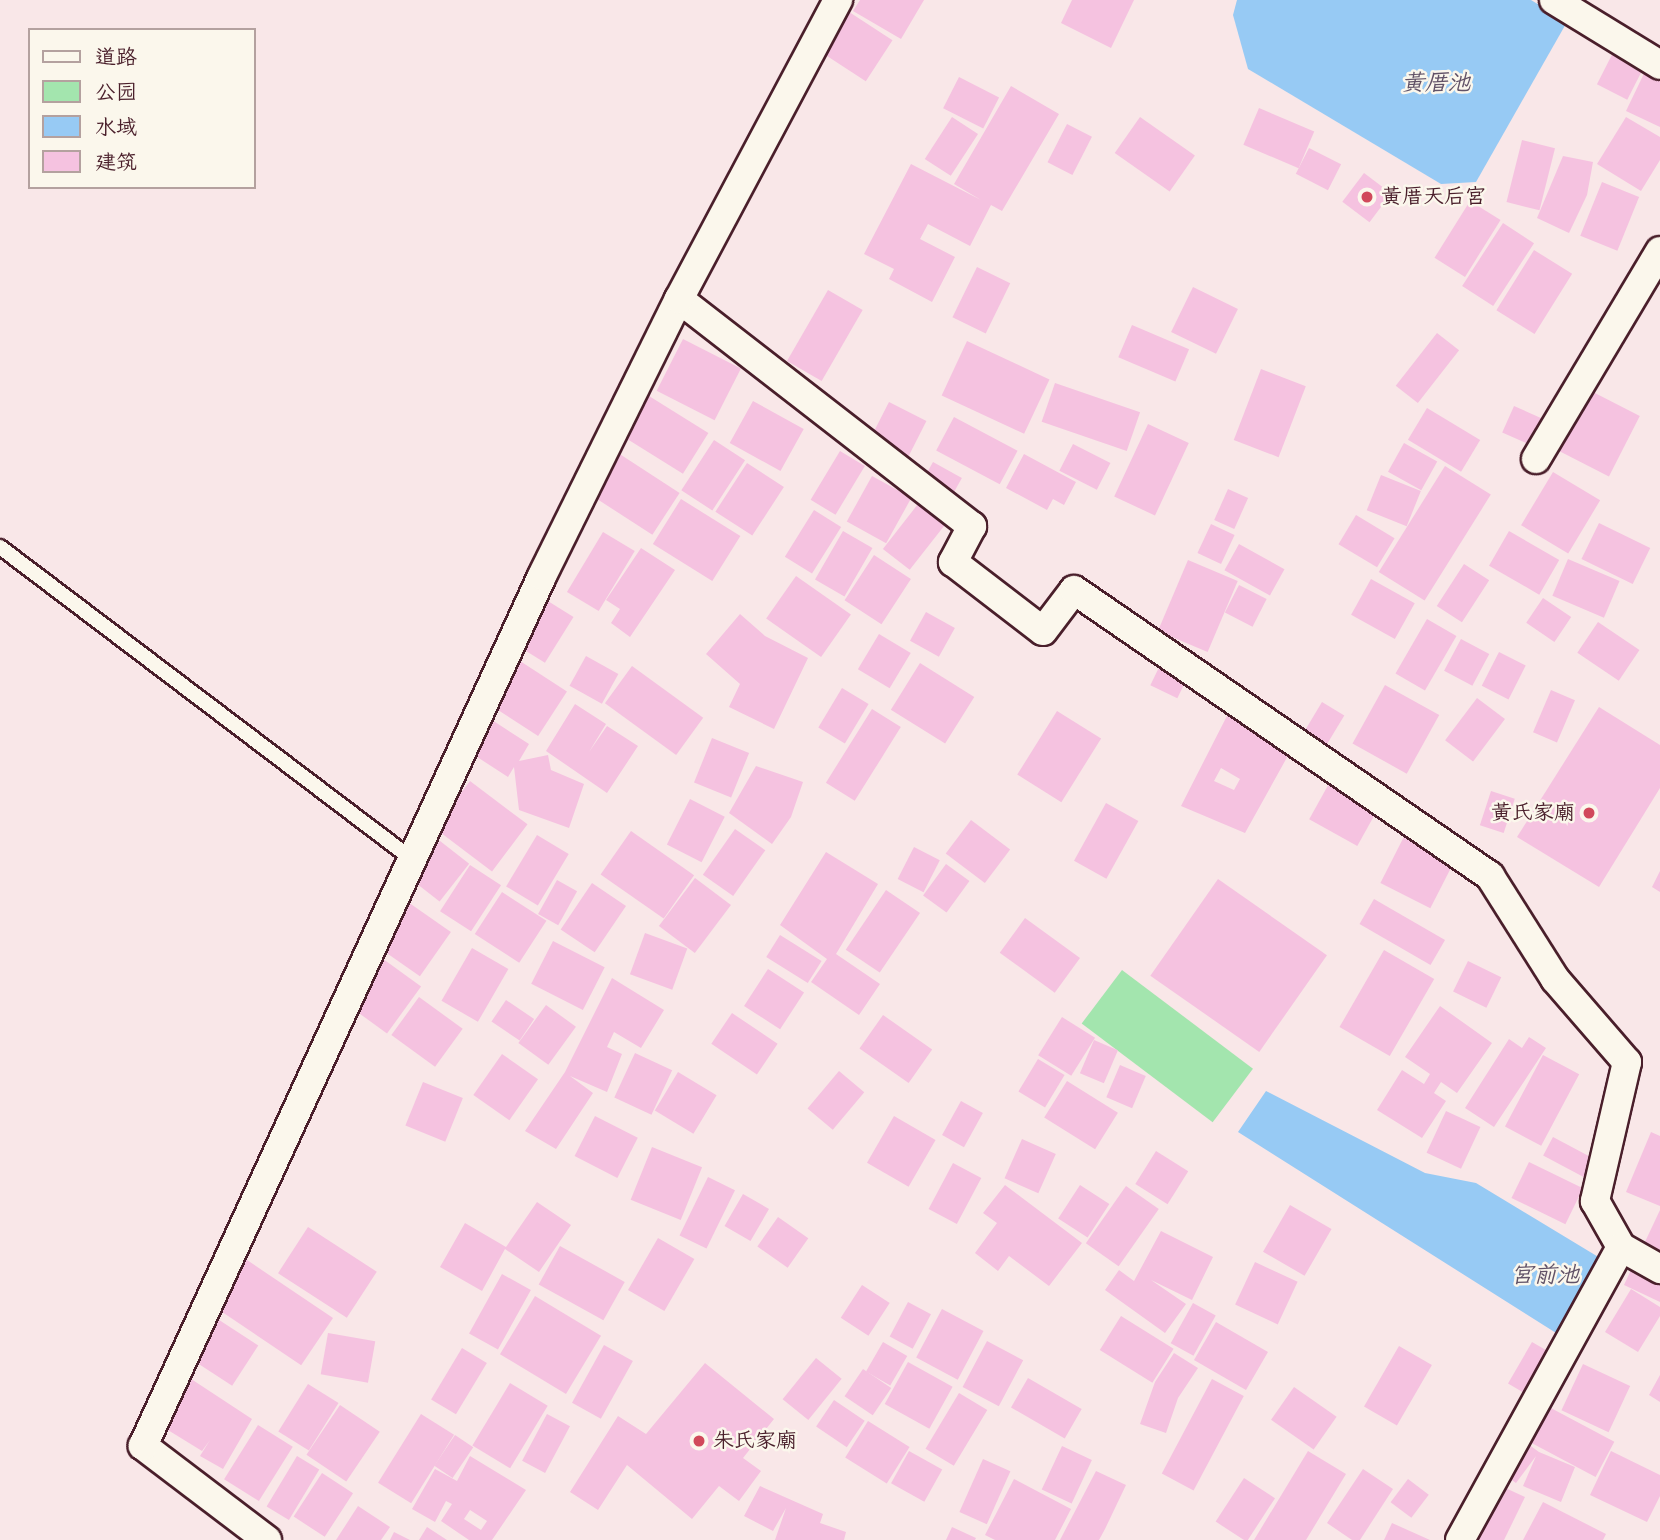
<!DOCTYPE html>
<html>
<head>
<meta charset="utf-8">
<style>
	body { margin:0 }
	#map { position:relative; width:1660px; height:1540px; overflow:hidden; background:#f9e7e8; font-family:Pangolin,"LXGW WenKai TC",sans-serif }
	div>[style] { position:absolute }
	[style*='--x'] { left:calc(var(--x)*1px); top:calc(var(--y)*1px); width:calc(var(--w)*1px); rotate:calc(var(--a)*1deg) }
	.green>* { inset:0; background:#a3e5ae; transform-origin:0 0 }
	.water>* { inset:0; background:#97caf4 }
	.building>* { inset:0; background:#f5c2e0; transform-origin:0 0 }
	.roads { filter:drop-shadow(2px 0 #4a1f2b) drop-shadow(-2px 0 #4a1f2b) drop-shadow(0 2px #4a1f2b) drop-shadow(0 -2px #4a1f2b) }
	.lane>* { height:14px; margin:-7px; padding:0 7px; transform-origin:7px; border-radius:7px; background:#fbf7ec }
	.street>* { height:28px; margin:-14px; padding:0 14px; transform-origin:14px; border-radius:14px; background:#fbf7ec }
	.dots>* { width:19px; height:19px; translate:-50% -50%; box-sizing:border-box; border:4px solid #fbf7ec; border-radius:50% }
	span { translate:-50% -50%; white-space:nowrap; text-align:center; line-height:1.15; -webkit-text-stroke:5px #fbf7ec; paint-order:stroke }
	.poi-label { font-size:21px; color:#4a1f2b }
	.left { translate:0 -50%; text-align:left }
	.right { translate:-100% -50%; text-align:right }
	.water-label { font-size:23px; color:#615267; font-style:italic }
	.legend { position:absolute; left:28px; top:28px; width:228px; height:161px; box-sizing:border-box; background:#fbf7ec; border:2px solid #b4a19f; margin:0; padding:9px 12px; list-style:none; font-size:21px; color:#4a1f2b }
	.legend li { display:flex; align-items:center; gap:14px; height:35px }
	.legend b { width:35px; border:2px solid #b4a19f }
</style>
</head>
<body>
<div id="map">
	<div class="green">
		<i style="left:1122px;top:970px;width:164px;height:67px;rotate:37deg"></i>
	</div>
	<div class="water">
		<i style="clip-path:polygon(1237px 0,1531px 0,1567px 22px,1476px 182px,1441px 184px,1248px 69px,1233px 15px)"></i>
		<i style="clip-path:polygon(1266px 1091px,1425px 1173px,1476px 1183px,1605px 1261px,1564px 1338px,1238px 1132px)"></i>
	</div>
	<div class="building">
		<i style="clip-path:polygon(860px 0,924px 0,901px 39px,853px 11px)"></i>
		<i style="clip-path:polygon(1072px 0,1134px 0,1111px 48px,1061px 23px)"></i>
		<i style="left:843px;top:8px;width:59px;height:49px;rotate:33deg"></i>
		<i style="left:1621px;top:37px;width:34px;height:53px;rotate:27deg"></i>
		<i style="clip-path:polygon(1651px 59px,1660px 63px,1660px 127px,1626px 111px)"></i>
		<i style="left:959px;top:77px;width:45px;height:35px;rotate:27deg"></i>
		<i style="clip-path:polygon(1011px 86px,1059px 114px,1002px 211px,991px 205px,970px 246px,928px 224px,920px 239px,955px 257px,932px 302px,889px 279px,894px 269px,864px 254px,911px 164px,981px 200px,954px 184px)"></i>
		<i style="left:1259px;top:108px;width:60px;height:40px;rotate:23deg"></i>
		<i style="left:952px;top:117px;width:31px;height:50px;rotate:33deg"></i>
		<i style="left:1140px;top:117px;width:67px;height:44px;rotate:35deg"></i>
		<i style="clip-path:polygon(1626px 117px,1660px 137px,1660px 160px,1641px 191px,1597px 164px)"></i>
		<i style="left:1067px;top:124px;width:28px;height:43px;rotate:27deg"></i>
		<i style="left:1522px;top:140px;width:34px;height:64px;rotate:14deg"></i>
		<i style="left:1309px;top:148px;width:36px;height:29px;rotate:27deg"></i>
		<i style="clip-path:polygon(1563px 156px,1593px 162px,1587px 195px,1569px 233px,1537px 218px)"></i>
		<i style="left:1364px;top:173px;width:34px;height:36px;rotate:37deg"></i>
		<i style="left:1602px;top:182px;width:40px;height:58px;rotate:22deg"></i>
		<i style="left:1470px;top:201px;width:36px;height:67px;rotate:32deg"></i>
		<i style="left:1503px;top:223px;width:37px;height:75px;rotate:33deg"></i>
		<i style="left:1534px;top:250px;width:45px;height:71px;rotate:32deg"></i>
		<i style="left:977px;top:267px;width:37px;height:56px;rotate:26deg"></i>
		<i style="left:1193px;top:287px;width:50px;height:50px;rotate:26deg"></i>
		<i style="left:828px;top:290px;width:40px;height:82px;rotate:30deg"></i>
		<i style="left:1132px;top:325px;width:62px;height:35px;rotate:23deg"></i>
		<i style="left:1437px;top:333px;width:28px;height:67px;rotate:38deg"></i>
		<i style="left:683px;top:339px;width:65px;height:58px;rotate:27deg"></i>
		<i style="left:967px;top:341px;width:91px;height:60px;rotate:25deg"></i>
		<i style="left:1261px;top:369px;width:48px;height:76px;rotate:21deg"></i>
		<i style="left:1055px;top:383px;width:90px;height:41px;rotate:19deg"></i>
		<i style="left:1589px;top:390px;width:57px;height:68px;rotate:27deg"></i>
		<i style="left:649px;top:396px;width:70px;height:48px;rotate:32deg"></i>
		<i style="left:753px;top:401px;width:58px;height:48px;rotate:29deg"></i>
		<i style="left:889px;top:402px;width:42px;height:52px;rotate:27deg"></i>
		<i style="left:1514px;top:406px;width:30px;height:29px;rotate:24deg"></i>
		<i style="left:1427px;top:408px;width:62px;height:37px;rotate:31deg"></i>
		<i style="left:954px;top:417px;width:72px;height:38px;rotate:28deg"></i>
		<i style="left:1148px;top:424px;width:45px;height:80px;rotate:25deg"></i>
		<i style="left:714px;top:440px;width:37px;height:60px;rotate:33deg"></i>
		<i style="left:1404px;top:443px;width:38px;height:33px;rotate:29deg"></i>
		<i style="left:1073px;top:444px;width:42px;height:30px;rotate:27deg"></i>
		<i style="left:615px;top:451px;width:77px;height:50px;rotate:33deg"></i>
		<i style="left:840px;top:451px;width:29px;height:57px;rotate:31deg"></i>
		<i style="clip-path:polygon(1024px 454px,1076px 482px,1064px 505px,1053px 499px,1047px 510px,1006px 488px)"></i>
		<i style="left:933px;top:462px;width:33px;height:29px;rotate:29deg"></i>
		<i style="left:747px;top:463px;width:44px;height:58px;rotate:33deg"></i>
		<i style="left:1445px;top:466px;width:54px;height:125px;rotate:32deg"></i>
		<i style="left:1553px;top:472px;width:55px;height:62px;rotate:31deg"></i>
		<i style="left:1381px;top:475px;width:43px;height:38px;rotate:22deg"></i>
		<i style="left:872px;top:476px;width:45px;height:52px;rotate:29deg"></i>
		<i style="left:1228px;top:489px;width:22px;height:34px;rotate:24deg"></i>
		<i style="left:681px;top:499px;width:70px;height:53px;rotate:32deg"></i>
		<i style="left:918px;top:504px;width:34px;height:57px;rotate:38deg"></i>
		<i style="left:814px;top:510px;width:32px;height:55px;rotate:32deg"></i>
		<i style="left:1356px;top:515px;width:45px;height:34px;rotate:31deg"></i>
		<i style="left:1599px;top:523px;width:57px;height:40px;rotate:26deg"></i>
		<i style="left:1211px;top:524px;width:26px;height:32px;rotate:25deg"></i>
		<i style="left:843px;top:531px;width:34px;height:56px;rotate:30deg"></i>
		<i style="left:1509px;top:531px;width:58px;height:40px;rotate:30deg"></i>
		<i style="left:603px;top:532px;width:37px;height:70px;rotate:31deg"></i>
		<i style="left:1239px;top:544px;width:52px;height:30px;rotate:29deg"></i>
		<i style="clip-path:polygon(641px 548px,675px 570px,630px 637px,611px 623px,620px 609px,606px 600px)"></i>
		<i style="left:874px;top:555px;width:44px;height:54px;rotate:33deg"></i>
		<i style="left:1568px;top:559px;width:56px;height:40px;rotate:23deg"></i>
		<i style="left:1188px;top:560px;width:54px;height:77px;rotate:23deg"></i>
		<i style="left:1464px;top:564px;width:30px;height:50px;rotate:33deg"></i>
		<i style="left:796px;top:576px;width:67px;height:52px;rotate:35deg"></i>
		<i style="left:1371px;top:579px;width:50px;height:41px;rotate:29deg"></i>
		<i style="left:1239px;top:585px;width:31px;height:31px;rotate:27deg"></i>
		<i style="left:543px;top:598px;width:36px;height:54px;rotate:32deg"></i>
		<i style="left:1543px;top:598px;width:34px;height:30px;rotate:34deg"></i>
		<i style="left:926px;top:612px;width:33px;height:33px;rotate:29deg"></i>
		<i style="clip-path:polygon(740px 614px,765px 636px,808px 658px,774px 729px,729px 707px,740px 684px,706px 654px)"></i>
		<i style="left:1427px;top:619px;width:34px;height:63px;rotate:30deg"></i>
		<i style="left:1598px;top:622px;width:50px;height:37px;rotate:34deg"></i>
		<i style="left:879px;top:634px;width:37px;height:41px;rotate:31deg"></i>
		<i style="left:1461px;top:639px;width:32px;height:36px;rotate:28deg"></i>
		<i style="left:1167px;top:651px;width:30px;height:38px;rotate:26deg"></i>
		<i style="left:1499px;top:652px;width:30px;height:38px;rotate:27deg"></i>
		<i style="left:586px;top:656px;width:37px;height:34px;rotate:29deg"></i>
		<i style="left:520px;top:661px;width:56px;height:53px;rotate:33deg"></i>
		<i style="left:920px;top:663px;width:64px;height:55px;rotate:32deg"></i>
		<i style="left:632px;top:666px;width:88px;height:46px;rotate:36deg"></i>
		<i style="left:1385px;top:685px;width:62px;height:67px;rotate:29deg"></i>
		<i style="left:842px;top:688px;width:31px;height:46px;rotate:31deg"></i>
		<i style="left:1551px;top:690px;width:26px;height:46px;rotate:23deg"></i>
		<i style="left:1477px;top:698px;width:35px;height:53px;rotate:37deg"></i>
		<i style="left:1322px;top:702px;width:26px;height:34px;rotate:31deg"></i>
		<i style="clip-path:polygon(575px 704px,606px 724px,589px 752px,607px 726px,638px 746px,607px 793px,546px 751px)"></i>
		<i style="clip-path:polygon(1599px 707px,1660px 745px,1660px 788px,1599px 887px,1517px 837px)"></i>
		<i style="clip-path:polygon(evenodd,1231px 708px,1295px 743px,1245px 833px,1181px 806px,1231px 708px,1221px 768px,1240px 779px,1234px 790px,1214px 781px,1221px 768px)"></i>
		<i style="left:872px;top:709px;width:34px;height:87px;rotate:32deg"></i>
		<i style="left:1057px;top:711px;width:52px;height:75px;rotate:32deg"></i>
		<i style="clip-path:polygon(492px 720px,529px 744px,519px 761px,548px 755px,551px 770px,584px 784px,569px 828px,519px 810px,514px 767px,508px 777px,471px 753px)"></i>
		<i style="left:712px;top:738px;width:40px;height:48px;rotate:22deg"></i>
		<i style="clip-path:polygon(756px 766px,803px 782px,791px 817px,772px 844px,729px 813px)"></i>
		<i style="left:1331px;top:780px;width:55px;height:45px;rotate:29deg"></i>
		<i style="left:470px;top:781px;width:72px;height:59px;rotate:37deg"></i>
		<i style="left:1491px;top:791px;width:25px;height:36px;rotate:18deg"></i>
		<i style="left:690px;top:799px;width:39px;height:51px;rotate:27deg"></i>
		<i style="left:1106px;top:803px;width:37px;height:66px;rotate:29deg"></i>
		<i style="left:1414px;top:817px;width:56px;height:74px;rotate:27deg"></i>
		<i style="left:971px;top:820px;width:49px;height:42px;rotate:37deg"></i>
		<i style="left:735px;top:829px;width:37px;height:56px;rotate:35deg"></i>
		<i style="left:631px;top:831px;width:77px;height:53px;rotate:35deg"></i>
		<i style="left:537px;top:835px;width:37px;height:60px;rotate:31deg"></i>
		<i style="left:440px;top:841px;width:37px;height:48px;rotate:38deg"></i>
		<i style="left:914px;top:847px;width:29px;height:36px;rotate:27deg"></i>
		<i style="clip-path:polygon(826px 852px,878px 884px,836px 954px,880px 984px,859px 1015px,811px 982px,827px 959px,780px 925px)"></i>
		<i style="left:946px;top:864px;width:29px;height:39px;rotate:36deg"></i>
		<i style="left:470px;top:865px;width:37px;height:55px;rotate:33deg"></i>
		<i style="clip-path:polygon(1660px 871px,1660px 892px,1652px 887px)"></i>
		<i style="left:695px;top:878px;width:45px;height:60px;rotate:37deg"></i>
		<i style="left:1218px;top:879px;width:133px;height:118px;rotate:35deg"></i>
		<i style="left:557px;top:880px;width:23px;height:39px;rotate:29deg"></i>
		<i style="left:592px;top:883px;width:41px;height:56px;rotate:34deg"></i>
		<i style="left:886px;top:890px;width:41px;height:72px;rotate:34deg"></i>
		<i style="left:502px;top:892px;width:53px;height:50px;rotate:33deg"></i>
		<i style="left:1374px;top:899px;width:82px;height:29px;rotate:30deg"></i>
		<i style="left:405px;top:900px;width:56px;height:54px;rotate:35deg"></i>
		<i style="left:1025px;top:918px;width:68px;height:43px;rotate:36deg"></i>
		<i style="left:645px;top:933px;width:45px;height:44px;rotate:20deg"></i>
		<i style="left:780px;top:935px;width:49px;height:26px;rotate:32deg"></i>
		<i style="left:553px;top:941px;width:58px;height:48px;rotate:27deg"></i>
		<i style="left:472px;top:948px;width:42px;height:61px;rotate:30deg"></i>
		<i style="left:1384px;top:950px;width:58px;height:89px;rotate:30deg"></i>
		<i style="left:379px;top:956px;width:52px;height:58px;rotate:36deg"></i>
		<i style="left:1468px;top:961px;width:37px;height:34px;rotate:26deg"></i>
		<i style="left:768px;top:969px;width:43px;height:44px;rotate:33deg"></i>
		<i style="clip-path:polygon(612px 978px,664px 1010px,641px 1048px,614px 1032px,607px 1047px,622px 1054px,607px 1092px,570px 1076px,593px 1093px,556px 1149px,525px 1131px,565px 1072px)"></i>
		<i style="left:419px;top:997px;width:54px;height:47px;rotate:36deg"></i>
		<i style="left:506px;top:1000px;width:34px;height:26px;rotate:34deg"></i>
		<i style="left:546px;top:1005px;width:37px;height:47px;rotate:36deg"></i>
		<i style="clip-path:polygon(1440px 1006px,1492px 1043px,1457px 1093px,1441px 1082px,1434px 1093px,1446px 1101px,1422px 1138px,1377px 1110px,1402px 1070px,1424px 1084px,1430px 1074px,1405px 1057px)"></i>
		<i style="left:732px;top:1013px;width:55px;height:37px;rotate:34deg"></i>
		<i style="left:883px;top:1015px;width:60px;height:41px;rotate:35deg"></i>
		<i style="left:1062px;top:1017px;width:39px;height:45px;rotate:32deg"></i>
		<i style="clip-path:polygon(1529px 1037px,1546px 1048px,1494px 1127px,1465px 1108px,1509px 1039px,1522px 1048px)"></i>
		<i style="left:1094px;top:1040px;width:26px;height:36px;rotate:23deg"></i>
		<i style="left:635px;top:1053px;width:41px;height:49px;rotate:25deg"></i>
		<i style="left:502px;top:1054px;width:44px;height:50px;rotate:35deg"></i>
		<i style="left:1543px;top:1055px;width:41px;height:81px;rotate:28deg"></i>
		<i style="left:1038px;top:1059px;width:31px;height:38px;rotate:31deg"></i>
		<i style="left:1120px;top:1065px;width:28px;height:35px;rotate:23deg"></i>
		<i style="left:839px;top:1071px;width:33px;height:49px;rotate:40deg"></i>
		<i style="left:678px;top:1072px;width:45px;height:45px;rotate:31deg"></i>
		<i style="left:1067px;top:1081px;width:60px;height:43px;rotate:32deg"></i>
		<i style="left:423px;top:1082px;width:43px;height:47px;rotate:22deg"></i>
		<i style="left:961px;top:1101px;width:25px;height:39px;rotate:29deg"></i>
		<i style="left:1446px;top:1111px;width:38px;height:46px;rotate:25deg"></i>
		<i style="left:595px;top:1116px;width:48px;height:45px;rotate:27deg"></i>
		<i style="left:894px;top:1116px;width:48px;height:54px;rotate:30deg"></i>
		<i style="clip-path:polygon(1651px 1132px,1660px 1136px,1660px 1206px,1626px 1192px)"></i>
		<i style="left:1553px;top:1137px;width:49px;height:21px;rotate:28deg"></i>
		<i style="left:1022px;top:1139px;width:37px;height:43px;rotate:24deg"></i>
		<i style="left:652px;top:1147px;width:54px;height:57px;rotate:22deg"></i>
		<i style="left:1156px;top:1151px;width:38px;height:39px;rotate:32deg"></i>
		<i style="left:1529px;top:1162px;width:60px;height:40px;rotate:26deg"></i>
		<i style="left:953px;top:1163px;width:32px;height:52px;rotate:28deg"></i>
		<i style="left:708px;top:1177px;width:30px;height:65px;rotate:26deg"></i>
		<i style="clip-path:polygon(1005px 1185px,1082px 1243px,1049px 1286px,1009px 1256px,998px 1271px,975px 1253px,997px 1223px,983px 1213px)"></i>
		<i style="left:1080px;top:1185px;width:35px;height:40px;rotate:33deg"></i>
		<i style="left:1126px;top:1186px;width:40px;height:70px;rotate:35deg"></i>
		<i style="left:743px;top:1194px;width:30px;height:37px;rotate:30deg"></i>
		<i style="clip-path:polygon(537px 1202px,571px 1225px,539px 1272px,505px 1249px,482px 1291px,440px 1267px,465px 1223px,506px 1247px)"></i>
		<i style="left:1290px;top:1205px;width:48px;height:54px;rotate:30deg"></i>
		<i style="clip-path:polygon(1660px 1210px,1660px 1252px,1644px 1244px)"></i>
		<i style="left:778px;top:1217px;width:37px;height:36px;rotate:35deg"></i>
		<i style="left:308px;top:1227px;width:82px;height:55px;rotate:33deg"></i>
		<i style="clip-path:polygon(1161px 1231px,1213px 1257px,1192px 1300px,1151px 1280px,1186px 1304px,1165px 1333px,1105px 1290px,1119px 1270px,1134px 1281px)"></i>
		<i style="left:658px;top:1238px;width:42px;height:60px;rotate:30deg"></i>
		<i style="left:560px;top:1246px;width:74px;height:44px;rotate:29deg"></i>
		<i style="clip-path:polygon(1638px 1255px,1660px 1265px,1660px 1302px,1624px 1285px)"></i>
		<i style="left:241px;top:1256px;width:111px;height:57px;rotate:34deg"></i>
		<i style="left:1255px;top:1262px;width:47px;height:47px;rotate:25deg"></i>
		<i style="left:502px;top:1274px;width:33px;height:68px;rotate:29deg"></i>
		<i style="left:862px;top:1285px;width:33px;height:39px;rotate:33deg"></i>
		<i style="clip-path:polygon(1631px 1289px,1660px 1307px,1660px 1316px,1638px 1352px,1605px 1332px)"></i>
		<i style="left:535px;top:1296px;width:77px;height:68px;rotate:31deg"></i>
		<i style="left:908px;top:1302px;width:26px;height:39px;rotate:28deg"></i>
		<i style="left:1193px;top:1303px;width:26px;height:46px;rotate:29deg"></i>
		<i style="left:942px;top:1309px;width:47px;height:55px;rotate:28deg"></i>
		<i style="left:213px;top:1316px;width:54px;height:48px;rotate:33deg"></i>
		<i style="left:1121px;top:1316px;width:62px;height:40px;rotate:32deg"></i>
		<i style="left:1216px;top:1322px;width:60px;height:44px;rotate:30deg"></i>
		<i style="left:328px;top:1333px;width:48px;height:42px;rotate:10deg"></i>
		<i style="left:987px;top:1341px;width:41px;height:52px;rotate:28deg"></i>
		<i style="left:883px;top:1342px;width:28px;height:34px;rotate:30deg"></i>
		<i style="left:1532px;top:1342px;width:36px;height:48px;rotate:30deg"></i>
		<i style="left:604px;top:1345px;width:33px;height:66px;rotate:29deg"></i>
		<i style="left:1399px;top:1346px;width:38px;height:70px;rotate:30deg"></i>
		<i style="left:462px;top:1348px;width:29px;height:60px;rotate:31deg"></i>
		<i style="clip-path:polygon(1174px 1353px,1198px 1368px,1178px 1398px,1166px 1433px,1140px 1424px,1155px 1382px)"></i>
		<i style="left:816px;top:1358px;width:33px;height:53px;rotate:39deg"></i>
		<i style="left:908px;top:1362px;width:51px;height:48px;rotate:29deg"></i>
		<i style="clip-path:polygon(705px 1363px,774px 1419px,743px 1458px,761px 1471px,739px 1501px,719px 1486px,692px 1519px,627px 1465px,598px 1510px,570px 1492px,618px 1416px,646px 1434px)"></i>
		<i style="left:1583px;top:1364px;width:52px;height:51px;rotate:25deg"></i>
		<i style="left:863px;top:1369px;width:34px;height:33px;rotate:34deg"></i>
		<i style="clip-path:polygon(179px 1371px,252px 1419px,223px 1469px,200px 1456px,210px 1440px,202px 1451px,150px 1419px)"></i>
		<i style="clip-path:polygon(1660px 1375px,1660px 1402px,1649px 1395px)"></i>
		<i style="left:1028px;top:1378px;width:62px;height:34px;rotate:30deg"></i>
		<i style="left:1212px;top:1379px;width:36px;height:107px;rotate:28deg"></i>
		<i style="left:510px;top:1383px;width:44px;height:73px;rotate:31deg"></i>
		<i style="left:308px;top:1384px;width:36px;height:56px;rotate:32deg"></i>
		<i style="left:1294px;top:1387px;width:52px;height:40px;rotate:35deg"></i>
		<i style="left:959px;top:1393px;width:33px;height:65px;rotate:31deg"></i>
		<i style="left:834px;top:1400px;width:37px;height:32px;rotate:34deg"></i>
		<i style="left:340px;top:1405px;width:48px;height:60px;rotate:34deg"></i>
		<i style="left:1549px;top:1407px;width:74px;height:40px;rotate:28deg"></i>
		<i style="left:421px;top:1414px;width:39px;height:81px;rotate:32deg"></i>
		<i style="left:547px;top:1414px;width:26px;height:53px;rotate:28deg"></i>
		<i style="left:868px;top:1421px;width:49px;height:43px;rotate:32deg"></i>
		<i style="left:258px;top:1425px;width:41px;height:64px;rotate:32deg"></i>
		<i style="left:455px;top:1435px;width:22px;height:37px;rotate:34deg"></i>
		<i style="clip-path:polygon(1518px 1437px,1539px 1452px,1575px 1467px,1561px 1502px,1523px 1486px,1536px 1456px,1516px 1483px,1495px 1468px)"></i>
		<i style="left:1062px;top:1446px;width:33px;height:48px;rotate:25deg"></i>
		<i style="left:909px;top:1451px;width:38px;height:37px;rotate:29deg"></i>
		<i style="clip-path:polygon(1308px 1451px,1346px 1474px,1306px 1540px,1254px 1540px)"></i>
		<i style="clip-path:polygon(1611px 1451px,1660px 1475px,1660px 1496px,1647px 1522px,1590px 1495px)"></i>
		<i style="left:297px;top:1456px;width:26px;height:59px;rotate:31deg"></i>
		<i style="clip-path:polygon(evenodd,470px 1456px,526px 1490px,492px 1540px,469px 1540px,441px 1521px,452px 1504px,446px 1501px,435px 1522px,412px 1509px,435px 1469px,457px 1481px,470px 1456px,470px 1510px,487px 1521px,481px 1530px,464px 1519px,470px 1510px)"></i>
		<i style="left:983px;top:1459px;width:30px;height:58px;rotate:24deg"></i>
		<i style="clip-path:polygon(1363px 1469px,1393px 1489px,1360px 1540px,1352px 1540px,1327px 1523px)"></i>
		<i style="clip-path:polygon(1096px 1471px,1126px 1485px,1105px 1529px,1099px 1540px,1060px 1540px)"></i>
		<i style="left:322px;top:1473px;width:37px;height:52px;rotate:33deg"></i>
		<i style="left:1244px;top:1478px;width:37px;height:52px;rotate:33deg"></i>
		<i style="clip-path:polygon(1014px 1479px,1071px 1509px,1055px 1540px,995px 1540px,985px 1535px)"></i>
		<i style="left:1408px;top:1479px;width:26px;height:29px;rotate:37deg"></i>
		<i style="clip-path:polygon(760px 1486px,823px 1514px,820px 1523px,846px 1532px,844px 1540px,775px 1540px,786px 1508px,773px 1531px,744px 1516px)"></i>
		<i style="clip-path:polygon(1501px 1486px,1525px 1497px,1504px 1540px,1475px 1540px)"></i>
		<i style="clip-path:polygon(1543px 1502px,1606px 1534px,1603px 1540px,1523px 1540px)"></i>
		<i style="clip-path:polygon(358px 1506px,390px 1527px,381px 1540px,336px 1540px)"></i>
		<i style="clip-path:polygon(1392px 1523px,1430px 1540px,1384px 1540px)"></i>
		<i style="clip-path:polygon(427px 1527px,447px 1540px,419px 1540px)"></i>
		<i style="clip-path:polygon(952px 1527px,976px 1538px,975px 1540px,946px 1540px)"></i>
		<i style="clip-path:polygon(394px 1532px,410px 1540px,390px 1540px)"></i>
	</div>
	<div class="roads">
		<div class="lane">
			<i style="--x:0;--y:547;--w:517;--a:37.14"></i>
		</div>
		<div class="street">
			<i style="--x:1554;--y:0;--w:124;--a:31.5"></i>
			<i style="--x:679;--y:299;--w:371;--a:37.8"></i>
			<i style="--x:972;--y:526;--w:41;--a:117.8"></i>
			<i style="--x:953;--y:562;--w:113;--a:37.5"></i>
			<i style="--x:1043;--y:631;--w:51;--a:-52.9"></i>
			<i style="--x:1074;--y:590;--w:505;--a:34.51"></i>
			<i style="--x:1490;--y:876;--w:122;--a:57.7"></i>
			<i style="--x:1555;--y:979;--w:110;--a:49.1"></i>
			<i style="--x:1627;--y:1062;--w:143;--a:103"></i>
			<i style="--x:1595;--y:1201;--w:53;--a:60.5"></i>
			<i style="--x:1536;--y:459;--w:242;--a:-59.2"></i>
			<i style="--x:267;--y:1540;--w:156;--a:-142.8"></i>
			<i style="--x:143;--y:1446;--w:957;--a:-65.36"></i>
			<i style="--x:542;--y:576;--w:309;--a:-63.7"></i>
			<i style="--x:679;--y:299;--w:339;--a:-62"></i>
			<i style="--x:1460;--y:1540;--w:334;--a:-61.2"></i>
			<i style="--x:1621;--y:1247;--w:45;--a:29.4"></i>
		</div>
	</div>
	<div class="dots">
		<i style="left:1367px;top:197px;background:#d1495b"></i>
		<i style="left:1589px;top:813px;background:#d1495b"></i>
		<i style="left:699px;top:1441px;background:#d1495b"></i>
	</div>
	<div class="poi-label">
		<span class="left" style="left:1381px;top:197px">黄厝天后宫</span>
		<span class="right" style="left:1575px;top:813px">黄氏家廟</span>
		<span class="left" style="left:713px;top:1441px">朱氏家廟</span>
	</div>
	<div class="water-label">
		<span style="left:1436px;top:83px">黄厝池</span>
		<span style="left:1545px;top:1275px">宫前池</span>
	</div>
	<ul class="legend">
	<li><b style="height:9px;background:#fbf7ec"></b>道路</li>
	<li><b style="height:19px;background:#a3e5ae"></b>公园</li>
	<li><b style="height:19px;background:#97caf4"></b>水域</li>
	<li><b style="height:19px;background:#f5c2e0"></b>建筑</li>
	</ul>
</div>
</body>
</html>
